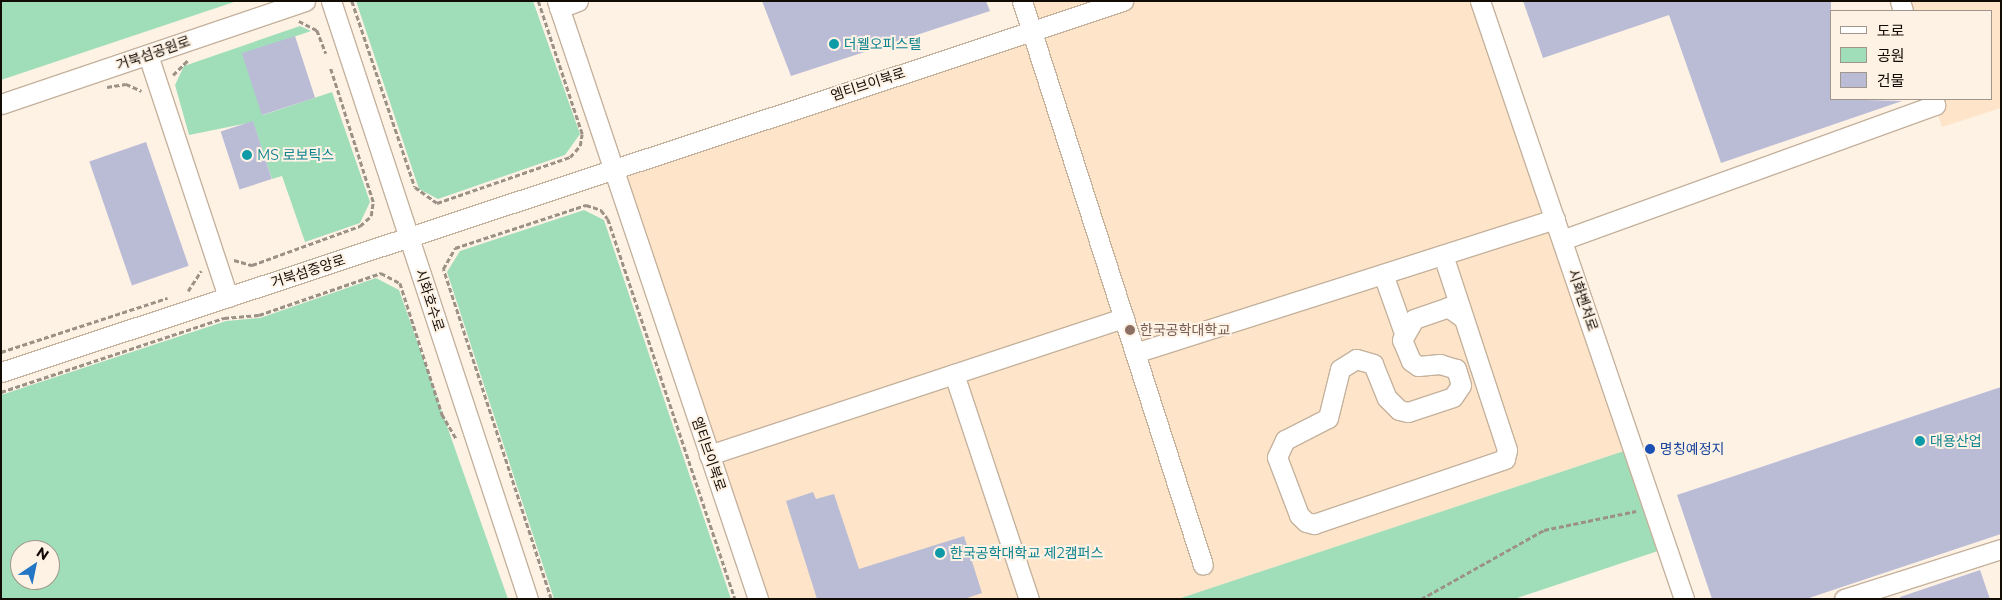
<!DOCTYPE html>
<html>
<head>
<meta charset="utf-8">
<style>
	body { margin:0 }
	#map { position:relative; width:2002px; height:600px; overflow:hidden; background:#fef2e5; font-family:Montserrat,"Noto Sans KR",sans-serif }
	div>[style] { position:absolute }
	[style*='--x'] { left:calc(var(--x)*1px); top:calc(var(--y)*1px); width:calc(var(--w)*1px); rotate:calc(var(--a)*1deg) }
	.built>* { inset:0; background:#fee5c9 }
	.green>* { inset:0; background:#a0deb9 }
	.building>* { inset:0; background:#babcd6; transform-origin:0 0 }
	.path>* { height:2.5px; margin-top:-1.25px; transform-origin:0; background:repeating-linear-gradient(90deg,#9b9186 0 5px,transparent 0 7.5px) }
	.roads { filter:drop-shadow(1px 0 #c5b29d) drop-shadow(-1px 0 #c5b29d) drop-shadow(0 1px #c5b29d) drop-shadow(0 -1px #c5b29d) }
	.minor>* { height:19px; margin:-9.5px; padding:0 9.5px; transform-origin:9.5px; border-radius:9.5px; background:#fff }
	.dots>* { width:14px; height:14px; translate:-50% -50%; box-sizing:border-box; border:2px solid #fef2e5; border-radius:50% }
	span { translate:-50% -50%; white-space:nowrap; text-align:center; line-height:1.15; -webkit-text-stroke:4px #fef2e5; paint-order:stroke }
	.culture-label { font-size:14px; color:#0d838f }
	.left { translate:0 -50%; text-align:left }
	.street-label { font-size:14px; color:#130c05 }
	.education-label { font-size:14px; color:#785e54 }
	.transit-label { font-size:14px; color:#164399 }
	.frame { position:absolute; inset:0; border:2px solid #130c05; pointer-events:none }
	.legend { position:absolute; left:1830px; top:10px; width:162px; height:90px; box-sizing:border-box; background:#fef2e5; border:1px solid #a0968b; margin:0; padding:6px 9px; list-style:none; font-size:15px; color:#130c05 }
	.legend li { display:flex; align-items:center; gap:10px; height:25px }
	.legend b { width:25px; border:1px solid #a0968b }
	.north { position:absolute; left:10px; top:540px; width:50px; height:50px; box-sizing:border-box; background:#fef2e5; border:1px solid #a0968b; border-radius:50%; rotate:34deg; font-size:14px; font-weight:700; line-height:20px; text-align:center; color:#130c05 }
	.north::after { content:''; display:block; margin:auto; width:18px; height:22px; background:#2376c4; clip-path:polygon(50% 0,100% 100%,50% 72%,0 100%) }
</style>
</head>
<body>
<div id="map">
	<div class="built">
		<i style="clip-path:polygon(1022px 1px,1480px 1px,1633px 448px,1178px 599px,758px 599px,613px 167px,1031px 30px)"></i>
		<i style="clip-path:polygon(1900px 1px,2001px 1px,2001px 108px,1942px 127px,1933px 99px,1991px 99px,1991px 11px,1903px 11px)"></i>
	</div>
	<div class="green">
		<i style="clip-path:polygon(1px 1px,237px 1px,1px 80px)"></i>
		<i style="clip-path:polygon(356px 1px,533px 1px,580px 134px,565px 155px,438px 199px,419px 189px)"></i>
		<i style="clip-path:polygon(300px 26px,311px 31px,243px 54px,263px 115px,332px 92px,370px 202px,360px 223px,305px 242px,282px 176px,272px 179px,253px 122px,189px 135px,175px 85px,184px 66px)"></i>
		<i style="clip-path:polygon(584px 210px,604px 220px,731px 599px,554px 599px,447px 272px,460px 251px)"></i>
		<i style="clip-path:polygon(evenodd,376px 278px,399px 290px,508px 599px,1px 599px,1px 395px,226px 321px,260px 318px,376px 278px,20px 550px,50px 550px,50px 580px,20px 580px,20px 550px)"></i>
		<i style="clip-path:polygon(1633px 448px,1667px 548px,1514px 599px,1178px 599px)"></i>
	</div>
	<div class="building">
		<i style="clip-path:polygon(762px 1px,986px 1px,990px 11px,791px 76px)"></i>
		<i style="clip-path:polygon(1523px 1px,1831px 1px,1831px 99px,1902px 101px,1721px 163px,1669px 15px,1543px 58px)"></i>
		<i style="left:295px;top:36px;width:65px;height:56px;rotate:72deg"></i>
		<i style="left:253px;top:121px;width:61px;height:34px;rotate:72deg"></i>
		<i style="left:146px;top:142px;width:131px;height:60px;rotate:71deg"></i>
		<i style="clip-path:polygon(2001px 387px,2001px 534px,1806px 599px,1712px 599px,1677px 495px)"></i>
		<i style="clip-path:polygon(813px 492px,816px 499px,834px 494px,859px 569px,964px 536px,982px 593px,964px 599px,817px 599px,786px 501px)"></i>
		<i style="clip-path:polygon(1980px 570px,1990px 599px,1901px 599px,1900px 597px)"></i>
	</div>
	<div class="path">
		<i style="--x:352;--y:1;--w:196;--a:71.3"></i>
		<i style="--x:415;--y:187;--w:27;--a:36"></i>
		<i style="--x:437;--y:203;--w:141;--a:-19.1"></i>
		<i style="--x:570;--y:157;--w:15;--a:-48"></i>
		<i style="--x:580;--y:146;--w:12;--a:-81"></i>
		<i style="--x:582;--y:134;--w:140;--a:-108.3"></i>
		<i style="--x:299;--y:21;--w:20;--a:27"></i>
		<i style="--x:317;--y:30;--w:25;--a:69"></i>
		<i style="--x:173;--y:75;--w:21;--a:-45"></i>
		<i style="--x:107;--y:87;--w:19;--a:-9"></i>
		<i style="--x:126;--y:84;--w:17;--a:24"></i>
		<i style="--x:234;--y:260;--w:19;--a:16"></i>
		<i style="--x:252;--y:265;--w:115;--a:-19.9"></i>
		<i style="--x:360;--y:226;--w:15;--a:-42"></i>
		<i style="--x:371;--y:216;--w:14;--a:-82"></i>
		<i style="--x:373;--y:202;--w:142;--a:-107.7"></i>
		<i style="--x:188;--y:291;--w:24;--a:-57"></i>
		<i style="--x:1;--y:352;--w:175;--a:-18"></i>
		<i style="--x:1;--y:392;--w:235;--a:-18.4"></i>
		<i style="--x:224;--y:318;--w:35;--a:-5"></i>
		<i style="--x:259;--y:315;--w:129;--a:-19"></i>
		<i style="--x:381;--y:273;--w:21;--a:28"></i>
		<i style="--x:400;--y:283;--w:138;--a:72.2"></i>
		<i style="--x:442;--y:414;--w:30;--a:60"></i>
		<i style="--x:551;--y:599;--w:347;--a:-108.1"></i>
		<i style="--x:443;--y:269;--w:24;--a:-60"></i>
		<i style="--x:455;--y:248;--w:138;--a:-18.2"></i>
		<i style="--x:586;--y:205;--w:16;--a:18"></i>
		<i style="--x:601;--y:210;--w:11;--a:52"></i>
		<i style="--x:608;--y:219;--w:401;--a:71.5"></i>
		<i style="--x:1421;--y:599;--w:141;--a:-29.3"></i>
		<i style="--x:1544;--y:530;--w:94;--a:-11.7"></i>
	</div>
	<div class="roads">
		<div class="minor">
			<i style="--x:331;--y:1;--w:630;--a:71.77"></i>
			<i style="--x:557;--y:1;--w:631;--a:71.42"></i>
			<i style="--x:1022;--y:1;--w:592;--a:72.21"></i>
			<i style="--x:1480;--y:1;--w:632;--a:71.16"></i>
			<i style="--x:1900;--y:1;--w:10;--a:73"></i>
			<i style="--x:559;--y:8;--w:20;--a:-20"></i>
			<i style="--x:148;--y:55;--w:255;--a:71.7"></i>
			<i style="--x:1;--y:104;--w:321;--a:-18.7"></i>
			<i style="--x:1562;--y:240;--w:397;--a:-19.9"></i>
			<i style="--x:1935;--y:105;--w:6;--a:-108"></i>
			<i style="--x:1443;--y:255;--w:205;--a:71.8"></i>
			<i style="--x:1507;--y:450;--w:9;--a:103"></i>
			<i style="--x:1505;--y:459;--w:202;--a:161.2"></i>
			<i style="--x:1314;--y:524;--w:8;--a:-166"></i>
			<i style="--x:1306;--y:522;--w:10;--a:-135"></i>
			<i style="--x:1299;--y:515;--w:62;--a:-110.8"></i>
			<i style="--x:1277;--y:457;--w:19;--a:-65"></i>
			<i style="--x:1285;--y:440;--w:48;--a:-27.1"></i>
			<i style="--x:1328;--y:418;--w:50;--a:-76.2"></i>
			<i style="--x:1340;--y:369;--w:19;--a:-32"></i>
			<i style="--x:1356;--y:359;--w:18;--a:16"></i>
			<i style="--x:1373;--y:364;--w:37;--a:68"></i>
			<i style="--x:1387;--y:398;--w:17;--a:45"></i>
			<i style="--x:1399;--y:410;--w:9;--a:13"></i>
			<i style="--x:1408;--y:412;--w:47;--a:-18.4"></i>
			<i style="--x:1453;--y:397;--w:14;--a:-56"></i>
			<i style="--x:1461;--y:385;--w:17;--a:-107"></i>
			<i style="--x:1456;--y:369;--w:17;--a:-163"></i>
			<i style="--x:1440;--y:364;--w:22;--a:175"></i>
			<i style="--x:1418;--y:366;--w:9;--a:-144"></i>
			<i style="--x:1411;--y:361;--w:23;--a:-113"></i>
			<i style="--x:1402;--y:340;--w:24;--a:-60"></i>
			<i style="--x:1414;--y:319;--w:36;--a:-19"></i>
			<i style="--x:1448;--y:307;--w:19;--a:36"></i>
			<i style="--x:1383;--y:274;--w:63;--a:70.4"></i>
			<i style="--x:1135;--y:353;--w:441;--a:-17.7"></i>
			<i style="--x:1;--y:372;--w:1182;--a:-18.3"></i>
			<i style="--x:954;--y:374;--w:237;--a:71.6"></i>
			<i style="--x:709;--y:455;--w:437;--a:-18.3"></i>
			<i style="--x:1844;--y:599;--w:165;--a:-17.7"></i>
		</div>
	</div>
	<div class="dots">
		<i style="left:834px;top:44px;background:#0f9aa8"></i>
		<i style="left:247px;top:155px;background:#0f9aa8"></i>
		<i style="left:1130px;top:330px;background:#8d6e63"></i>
		<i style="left:1920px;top:441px;background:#0f9aa8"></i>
		<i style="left:1650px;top:449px;background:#1a4fb4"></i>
		<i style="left:940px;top:553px;background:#0f9aa8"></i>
	</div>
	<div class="culture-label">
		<span class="left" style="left:844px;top:44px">더웰오피스텔</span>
		<span class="left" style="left:257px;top:155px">MS 로보틱스</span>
		<span class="left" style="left:1930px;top:441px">대용산업</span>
		<span class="left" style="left:950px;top:553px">한국공학대학교 제2캠퍼스</span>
	</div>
	<div class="street-label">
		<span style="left:153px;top:53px;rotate:-19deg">거북섬공원로</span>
		<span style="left:868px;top:84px;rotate:-18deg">엠티브이북로</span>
		<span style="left:308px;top:271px;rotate:-18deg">거북섬중앙로</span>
		<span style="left:430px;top:300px;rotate:72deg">시화호수로</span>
		<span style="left:1583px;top:300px;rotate:71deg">시화벤처로</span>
		<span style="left:709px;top:454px;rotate:71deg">엠티브이북로</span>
	</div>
	<div class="education-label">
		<span class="left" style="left:1140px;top:330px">한국공학대학교</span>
	</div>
	<div class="transit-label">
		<span class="left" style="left:1660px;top:449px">명칭예정지</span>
	</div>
	<div class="frame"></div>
	<ul class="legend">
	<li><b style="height:6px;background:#fff"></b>도로</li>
	<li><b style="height:14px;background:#a0deb9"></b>공원</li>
	<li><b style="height:14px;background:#babcd6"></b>건물</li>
	</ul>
	<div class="north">N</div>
</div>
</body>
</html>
